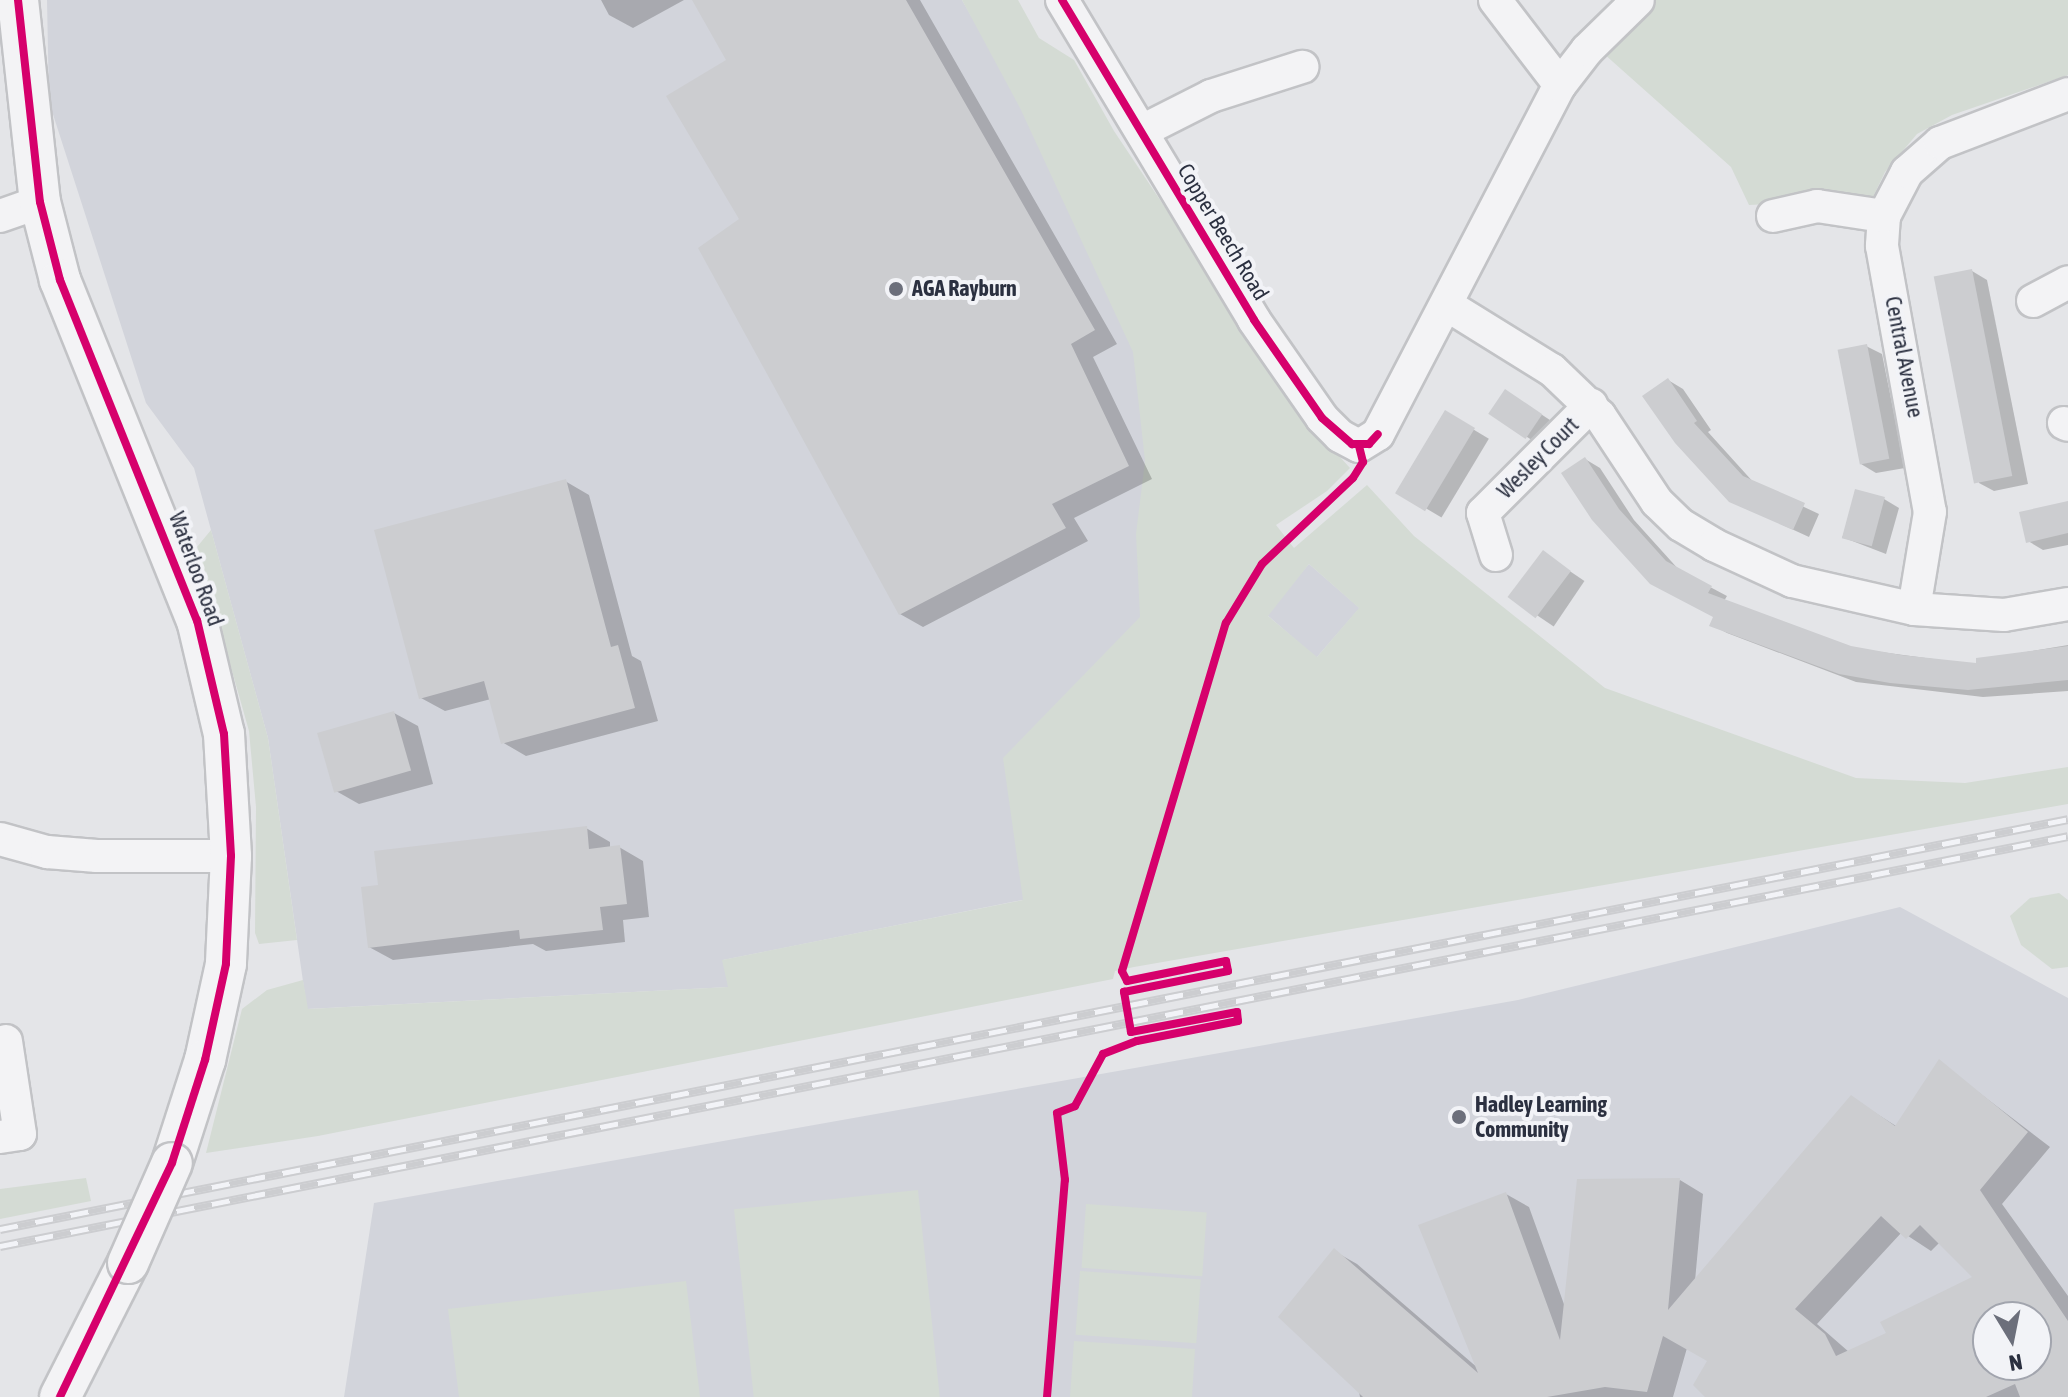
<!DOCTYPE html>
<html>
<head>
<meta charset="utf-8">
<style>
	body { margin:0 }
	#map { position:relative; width:2068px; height:1397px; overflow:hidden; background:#e4e5e8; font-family:"Asap Condensed",sans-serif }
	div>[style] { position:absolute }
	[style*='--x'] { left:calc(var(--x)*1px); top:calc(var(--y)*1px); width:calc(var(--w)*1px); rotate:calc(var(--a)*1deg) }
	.built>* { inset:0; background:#d2d4db; transform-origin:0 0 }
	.green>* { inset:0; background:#d4dbd4; transform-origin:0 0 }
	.shadow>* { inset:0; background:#0003; transform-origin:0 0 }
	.building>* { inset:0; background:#cccdd0; transform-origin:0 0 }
	.roads { filter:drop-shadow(2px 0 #c2c3c6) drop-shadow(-2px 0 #c2c3c6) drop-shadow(0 2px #c2c3c6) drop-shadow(0 -2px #c2c3c6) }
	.minor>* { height:32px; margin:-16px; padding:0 16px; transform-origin:16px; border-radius:16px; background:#f3f3f5 }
	.tertiary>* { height:40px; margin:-20px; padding:0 20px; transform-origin:20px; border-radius:20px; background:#f3f3f5 }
	.rail>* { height:9px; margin-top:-4.5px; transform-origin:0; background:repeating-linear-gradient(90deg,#f2f3f7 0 18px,#cccdd0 0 36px); box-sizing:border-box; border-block:2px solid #cccdd0 }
	.bridges { filter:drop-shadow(2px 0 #c2c3c6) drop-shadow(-2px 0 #c2c3c6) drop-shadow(0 2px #c2c3c6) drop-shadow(0 -2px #c2c3c6) }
	.tertiary-bridge>* { height:40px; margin:-20px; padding:0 20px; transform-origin:20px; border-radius:20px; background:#f3f3f5 }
	.cycleway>* { height:8px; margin:-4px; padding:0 4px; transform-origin:4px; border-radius:4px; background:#d6006c }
	.dots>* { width:22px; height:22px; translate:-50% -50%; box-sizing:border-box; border:4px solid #f2f3f7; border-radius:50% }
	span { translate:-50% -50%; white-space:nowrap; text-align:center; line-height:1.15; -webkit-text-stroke:8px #f2f3f7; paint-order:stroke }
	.street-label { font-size:22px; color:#2b3040 }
	.poi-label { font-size:22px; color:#2b3040; font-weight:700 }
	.left { translate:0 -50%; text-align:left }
	.north { position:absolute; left:1972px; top:1301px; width:80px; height:80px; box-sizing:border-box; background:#f2f3f7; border:2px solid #a2a5ae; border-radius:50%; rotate:170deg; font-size:22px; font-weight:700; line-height:32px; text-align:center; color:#2b3040 }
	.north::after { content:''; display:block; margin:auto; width:28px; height:36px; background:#6c6f7b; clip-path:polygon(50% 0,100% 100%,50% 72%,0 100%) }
</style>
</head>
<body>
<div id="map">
	<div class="built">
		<i style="clip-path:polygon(47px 0,962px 0,1267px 531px,1142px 876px,723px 960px,729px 987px,307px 1009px,268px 738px,194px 468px,146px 403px,49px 102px)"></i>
		<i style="left:1309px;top:564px;width:67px;height:66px;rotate:41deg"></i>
		<i style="clip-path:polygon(evenodd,1900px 907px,2068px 998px,2068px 1397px,344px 1397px,374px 1203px,1518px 1000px,1900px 907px,1988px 1317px,2036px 1317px,2036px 1365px,1988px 1365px,1988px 1317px)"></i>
	</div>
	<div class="green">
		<i style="clip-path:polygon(evenodd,962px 0,1018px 0,1039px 38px,1074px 60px,1114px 131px,1309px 423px,1350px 468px,1327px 491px,1276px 525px,1294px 548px,1367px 485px,1414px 536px,1605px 688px,1856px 778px,1965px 783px,2068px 767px,2068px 804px,1134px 967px,1115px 971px,1113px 979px,318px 1136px,206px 1153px,242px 1009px,267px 990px,303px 980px,308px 1009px,728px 987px,722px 960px,1023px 900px,1003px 758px,1140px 617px,1136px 534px,1145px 461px,1133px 352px,1020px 108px,962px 0,1309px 564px,1359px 608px,1317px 657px,1268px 616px,1309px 564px)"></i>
		<i style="clip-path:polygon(1656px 0,2068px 0,2068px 75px,1952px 115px,1917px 134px,1885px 172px,1872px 199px,1749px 205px,1731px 167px,1603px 53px)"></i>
		<i style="clip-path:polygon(211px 530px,268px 738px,297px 940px,259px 944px,255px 933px,256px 807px,249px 731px,197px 547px)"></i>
		<i style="clip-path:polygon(2059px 893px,2068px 900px,2068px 967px,2052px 969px,2021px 945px,2010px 916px,2030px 898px)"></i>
		<i style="clip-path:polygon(86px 1178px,91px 1201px,0 1219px,0 1189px)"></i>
		<i style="left:918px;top:1190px;width:208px;height:185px;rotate:84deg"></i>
		<i style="left:1086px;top:1204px;width:121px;height:64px;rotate:4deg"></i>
		<i style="left:1080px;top:1271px;width:121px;height:64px;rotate:4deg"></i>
		<i style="clip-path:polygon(686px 1281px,700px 1397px,459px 1397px,448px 1309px)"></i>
		<i style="clip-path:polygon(1074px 1341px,1195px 1349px,1192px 1397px,1070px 1397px)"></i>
	</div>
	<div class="shadow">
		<i style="clip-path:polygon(601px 0,684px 0,633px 28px,609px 15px)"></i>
		<i style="clip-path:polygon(695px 0,920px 0,1117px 344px,1093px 357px,1152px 479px,1074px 518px,1088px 541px,923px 627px,900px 614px,742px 220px,729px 60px)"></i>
		<i style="clip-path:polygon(1972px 271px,1987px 280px,2028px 484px,1994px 491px,1979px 483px)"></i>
		<i style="clip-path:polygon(1866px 346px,1882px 354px,1905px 468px,1876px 473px,1861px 464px)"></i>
		<i style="clip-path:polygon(1668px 380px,1683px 389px,1711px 430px,1708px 432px,1755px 484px,1819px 514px,1809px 537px,1731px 501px)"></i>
		<i style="clip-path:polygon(1521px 401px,1556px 424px,1541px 446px,1491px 414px)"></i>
		<i style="left:1446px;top:413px;width:50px;height:92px;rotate:31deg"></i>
		<i style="clip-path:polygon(1585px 459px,1600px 468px,1634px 520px,1680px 571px,1727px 596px,1724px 601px,1851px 648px,1978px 665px,1978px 660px,2068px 645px,2068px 691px,1983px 697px,1856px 682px,1727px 633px,1712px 625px,1715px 617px,1651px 583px)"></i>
		<i style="clip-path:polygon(565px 481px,589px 495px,632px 656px,641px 661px,658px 721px,526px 756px,502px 742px,491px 699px,445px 711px,421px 698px)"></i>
		<i style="clip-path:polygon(1884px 499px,1899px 508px,1886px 554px,1842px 537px)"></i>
		<i style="clip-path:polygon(2068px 503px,2068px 545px,2043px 550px,2028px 541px)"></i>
		<i style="left:1543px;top:553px;width:50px;height:55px;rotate:34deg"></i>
		<i style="clip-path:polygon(394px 713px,418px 726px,433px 784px,359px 804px,336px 791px)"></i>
		<i style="clip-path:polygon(586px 828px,610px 842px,610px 848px,619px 847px,643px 861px,649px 917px,623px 920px,625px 942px,546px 951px,533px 944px,393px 960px,369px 947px,380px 886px)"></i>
		<i style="clip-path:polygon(evenodd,1939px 1062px,2050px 1147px,2002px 1204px,2068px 1296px,2068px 1397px,1706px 1397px,1710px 1361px,1687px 1348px,1673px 1397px,1360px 1397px,1334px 1251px,1357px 1264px,1479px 1369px,1506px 1194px,1529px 1207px,1565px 1307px,1680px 1180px,1703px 1194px,1695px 1281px,1852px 1098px,1896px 1126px,1939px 1062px,1902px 1232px,1931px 1251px,1940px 1242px,1975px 1278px,1888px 1334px,1849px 1352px,1817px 1324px,1902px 1232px,1939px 1062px,1988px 1317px,2036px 1317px,2036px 1365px,1988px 1365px,1988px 1317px)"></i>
	</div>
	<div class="building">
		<i style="clip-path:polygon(692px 0,906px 0,1095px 330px,1071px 344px,1129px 466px,1052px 504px,1066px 528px,899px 615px,698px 248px,739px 219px,666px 96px,726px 60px)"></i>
		<i style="left:1972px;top:269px;width:211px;height:39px;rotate:79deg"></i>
		<i style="left:1867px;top:344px;width:117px;height:30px;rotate:79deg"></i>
		<i style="clip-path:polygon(1668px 378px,1697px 421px,1694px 423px,1743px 476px,1805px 503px,1793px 530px,1729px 502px,1675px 443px,1642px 396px)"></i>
		<i style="left:1505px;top:389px;width:45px;height:30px;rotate:34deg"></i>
		<i style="left:1445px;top:410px;width:35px;height:97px;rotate:31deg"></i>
		<i style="clip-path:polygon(1585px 457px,1619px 509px,1666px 561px,1712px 586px,1708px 593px,1851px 646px,1901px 655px,1976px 663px,1976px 658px,2068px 646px,2068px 680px,1968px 690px,1890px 683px,1839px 674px,1709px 626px,1713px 617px,1650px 584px,1592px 520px,1561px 473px)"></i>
		<i style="clip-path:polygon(566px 479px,611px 647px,618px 645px,635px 708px,501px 744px,484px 681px,419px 699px,374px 530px)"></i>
		<i style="left:1855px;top:489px;width:31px;height:51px;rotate:15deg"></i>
		<i style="clip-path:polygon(2068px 501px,2068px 533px,2026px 543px,2019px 512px)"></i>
		<i style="left:1543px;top:550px;width:35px;height:59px;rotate:37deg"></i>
		<i style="left:394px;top:711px;width:62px;height:80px;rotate:74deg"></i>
		<i style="clip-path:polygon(587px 826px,589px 849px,620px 845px,627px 904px,600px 907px,603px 930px,520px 939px,519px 930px,368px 948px,361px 887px,378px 885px,374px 851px)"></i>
		<i style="clip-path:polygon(evenodd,1939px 1059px,2028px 1132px,1980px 1190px,2068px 1321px,2068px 1397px,2020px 1397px,2015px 1384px,1986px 1397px,1705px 1397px,1693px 1385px,1707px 1361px,1663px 1336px,1647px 1392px,1605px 1387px,1547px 1397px,1363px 1397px,1278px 1317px,1334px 1248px,1478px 1373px,1418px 1225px,1506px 1192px,1560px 1340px,1577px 1179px,1680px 1178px,1668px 1310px,1851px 1095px,1895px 1126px,1939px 1059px,1881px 1216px,1906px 1239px,1920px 1225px,1972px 1277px,1880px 1322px,1886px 1333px,1836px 1356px,1825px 1334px,1795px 1309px,1881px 1216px,1939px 1059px,1988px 1317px,2036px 1317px,2036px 1365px,1988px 1365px,1988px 1317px)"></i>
	</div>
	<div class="roads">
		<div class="minor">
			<i style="--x:1062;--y:0;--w:373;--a:59"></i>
			<i style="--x:1254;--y:320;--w:119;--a:55.2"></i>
			<i style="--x:1322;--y:418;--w:25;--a:45"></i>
			<i style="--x:1340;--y:436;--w:21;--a:28"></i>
			<i style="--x:1359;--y:446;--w:22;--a:-32"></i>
			<i style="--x:1378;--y:434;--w:394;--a:-62.5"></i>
			<i style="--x:1560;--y:85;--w:44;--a:-52.4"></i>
			<i style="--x:1587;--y:50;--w:71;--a:-44.4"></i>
			<i style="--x:1495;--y:0;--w:107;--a:52.6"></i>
			<i style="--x:1142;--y:131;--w:77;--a:-26.9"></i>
			<i style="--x:1211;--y:96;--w:96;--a:-17.7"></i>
			<i style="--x:0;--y:216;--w:42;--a:-19.3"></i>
			<i style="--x:1773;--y:216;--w:45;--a:-12.8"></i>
			<i style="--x:1817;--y:206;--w:68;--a:8.5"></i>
			<i style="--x:1884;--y:216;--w:30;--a:94"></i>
			<i style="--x:1882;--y:246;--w:270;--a:79.8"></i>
			<i style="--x:1930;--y:512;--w:98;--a:99.4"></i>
			<i style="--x:1884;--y:216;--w:50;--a:-62.4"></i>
			<i style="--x:1907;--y:172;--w:44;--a:-41.3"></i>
			<i style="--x:1940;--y:143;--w:137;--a:-20.9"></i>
			<i style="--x:2033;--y:301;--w:40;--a:-28"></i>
			<i style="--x:1447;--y:305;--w:123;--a:31.8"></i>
			<i style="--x:1552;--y:370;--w:66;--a:43.8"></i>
			<i style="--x:1600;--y:416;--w:103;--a:56.5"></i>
			<i style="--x:1657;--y:502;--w:33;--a:44"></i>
			<i style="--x:1681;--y:525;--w:39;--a:31"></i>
			<i style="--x:1714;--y:545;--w:86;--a:24.8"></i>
			<i style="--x:1792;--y:581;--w:125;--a:12.9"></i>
			<i style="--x:1914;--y:609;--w:90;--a:3.8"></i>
			<i style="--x:2004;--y:615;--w:65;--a:-9.8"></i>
			<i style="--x:2064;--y:423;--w:4;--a:27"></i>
			<i style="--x:1496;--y:555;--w:44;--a:-107.2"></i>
			<i style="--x:1483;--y:513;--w:153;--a:-45"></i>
			<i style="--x:0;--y:839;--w:49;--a:15.5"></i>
			<i style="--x:47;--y:852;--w:50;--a:4.6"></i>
			<i style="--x:97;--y:856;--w:134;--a:0"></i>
			<i style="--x:0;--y:1137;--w:20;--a:-9"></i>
			<i style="--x:20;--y:1134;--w:94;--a:-98.6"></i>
		</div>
		<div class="tertiary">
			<i style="--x:18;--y:0;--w:203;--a:83.8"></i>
			<i style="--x:40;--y:202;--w:81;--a:75.6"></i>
			<i style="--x:60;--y:280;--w:367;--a:68.1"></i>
			<i style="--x:197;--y:620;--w:117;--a:76.7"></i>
			<i style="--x:224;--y:734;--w:122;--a:86.7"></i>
			<i style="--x:231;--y:856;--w:108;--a:92.7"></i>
			<i style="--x:226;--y:964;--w:98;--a:102.3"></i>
			<i style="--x:205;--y:1060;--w:108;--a:107.8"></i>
			<i style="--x:60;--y:1397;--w:150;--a:-63.1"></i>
		</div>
	</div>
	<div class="rail">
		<i style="--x:0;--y:1229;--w:2108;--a:-11.21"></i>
		<i style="--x:0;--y:1246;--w:2108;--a:-11.21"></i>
	</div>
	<div class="bridges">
		<div class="tertiary-bridge">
			<i style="--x:128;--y:1263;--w:109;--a:-66.3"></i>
		</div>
	</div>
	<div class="cycleway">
		<i style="--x:18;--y:0;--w:203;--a:83.8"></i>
		<i style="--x:40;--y:202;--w:81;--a:75.6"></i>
		<i style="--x:60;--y:280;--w:367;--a:68.1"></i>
		<i style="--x:197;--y:620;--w:117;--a:76.7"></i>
		<i style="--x:224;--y:734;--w:122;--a:86.7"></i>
		<i style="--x:231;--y:856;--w:108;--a:92.7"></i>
		<i style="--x:226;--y:964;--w:98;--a:102.3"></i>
		<i style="--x:205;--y:1060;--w:108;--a:107.8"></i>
		<i style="--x:172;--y:1163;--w:259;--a:115.6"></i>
		<i style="--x:1062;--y:0;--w:373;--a:59"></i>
		<i style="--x:1254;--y:320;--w:119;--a:55.2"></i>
		<i style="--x:1322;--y:418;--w:40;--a:41"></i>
		<i style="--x:1352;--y:444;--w:17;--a:0"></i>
		<i style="--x:1369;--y:444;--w:13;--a:-48"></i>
		<i style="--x:1047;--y:1397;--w:218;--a:-85.3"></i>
		<i style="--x:1065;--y:1180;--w:67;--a:-96.8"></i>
		<i style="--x:1057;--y:1113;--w:19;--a:-21"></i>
		<i style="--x:1075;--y:1106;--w:59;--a:-61.7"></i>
		<i style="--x:1103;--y:1054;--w:36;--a:-21"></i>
		<i style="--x:1137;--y:1041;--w:103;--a:-11.2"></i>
		<i style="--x:1238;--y:1021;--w:9;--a:-96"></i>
		<i style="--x:1237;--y:1012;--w:108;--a:169.3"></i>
		<i style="--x:1131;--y:1032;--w:41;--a:-99.9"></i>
		<i style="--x:1124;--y:992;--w:106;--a:-11.4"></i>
		<i style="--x:1228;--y:971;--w:10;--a:-101"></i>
		<i style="--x:1226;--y:961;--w:101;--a:168.6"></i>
		<i style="--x:1127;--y:981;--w:11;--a:-117"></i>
		<i style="--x:1122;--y:971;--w:363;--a:-73.4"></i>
		<i style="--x:1226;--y:623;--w:69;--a:-58.6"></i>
		<i style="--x:1262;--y:564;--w:125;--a:-43.4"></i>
		<i style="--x:1353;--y:478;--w:19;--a:-58"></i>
		<i style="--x:1363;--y:462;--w:16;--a:-104"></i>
	</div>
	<div class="dots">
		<i style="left:896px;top:289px;background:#6c6f7b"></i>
		<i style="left:1459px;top:1117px;background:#6c6f7b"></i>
	</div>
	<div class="street-label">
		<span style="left:1223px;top:232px;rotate:59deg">Copper Beech Road</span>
		<span style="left:1904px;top:357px;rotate:79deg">Central Avenue</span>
		<span style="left:1538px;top:458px;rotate:-45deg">Wesley Court</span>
		<span style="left:196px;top:569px;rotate:70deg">Waterloo Road</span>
	</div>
	<div class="poi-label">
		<span class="left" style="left:912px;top:289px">AGA Rayburn</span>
		<span class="left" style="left:1475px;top:1117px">Hadley Learning<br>Community</span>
	</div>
	<div class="north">N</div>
</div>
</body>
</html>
